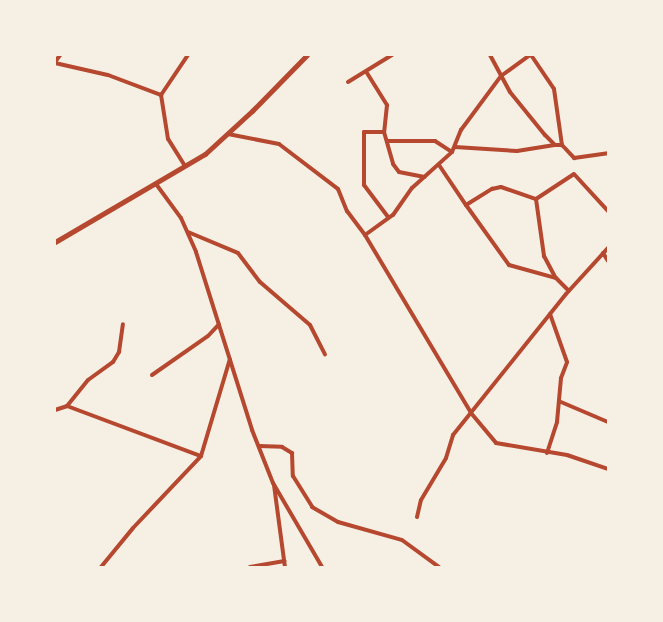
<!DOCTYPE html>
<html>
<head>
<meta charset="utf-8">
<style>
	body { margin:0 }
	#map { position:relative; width:663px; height:622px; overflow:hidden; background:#f6efe4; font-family:Georgia,serif }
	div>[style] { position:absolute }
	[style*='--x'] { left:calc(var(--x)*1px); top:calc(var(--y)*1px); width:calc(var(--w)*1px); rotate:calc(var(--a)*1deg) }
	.minor>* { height:4px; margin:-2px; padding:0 2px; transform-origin:2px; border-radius:2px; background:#b5482f }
	.tertiary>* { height:5px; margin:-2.5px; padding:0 2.5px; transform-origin:2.5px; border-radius:2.5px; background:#b5482f }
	span { translate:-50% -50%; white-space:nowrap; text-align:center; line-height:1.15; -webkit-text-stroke:4px #f6efe4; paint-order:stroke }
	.frame { position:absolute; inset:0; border:56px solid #f6efe4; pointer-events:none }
</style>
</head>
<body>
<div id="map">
	<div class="minor">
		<i style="--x:490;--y:55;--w:42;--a:61.6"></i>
		<i style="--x:510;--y:92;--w:55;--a:50.9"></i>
		<i style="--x:545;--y:135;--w:14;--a:45"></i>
		<i style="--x:555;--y:145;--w:7;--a:0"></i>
		<i style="--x:531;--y:55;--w:41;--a:55.9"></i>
		<i style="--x:554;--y:89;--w:57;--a:81.9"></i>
		<i style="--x:562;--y:145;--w:18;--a:47"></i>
		<i style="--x:574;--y:158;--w:34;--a:-8"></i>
		<i style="--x:55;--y:62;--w:9;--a:-54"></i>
		<i style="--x:55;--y:63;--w:54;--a:12.8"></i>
		<i style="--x:108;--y:75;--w:57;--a:20.7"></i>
		<i style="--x:367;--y:73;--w:38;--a:58"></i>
		<i style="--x:387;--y:105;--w:27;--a:96"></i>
		<i style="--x:384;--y:132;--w:33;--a:74"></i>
		<i style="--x:393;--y:164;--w:10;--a:53"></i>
		<i style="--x:399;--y:172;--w:26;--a:11"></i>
		<i style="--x:348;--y:82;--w:52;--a:-31.5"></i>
		<i style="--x:384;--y:132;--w:20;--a:180"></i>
		<i style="--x:364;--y:132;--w:53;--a:90"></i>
		<i style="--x:364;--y:185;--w:40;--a:53"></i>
		<i style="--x:228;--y:134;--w:52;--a:11.1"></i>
		<i style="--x:279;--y:144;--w:74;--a:37.3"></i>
		<i style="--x:338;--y:189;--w:24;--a:68"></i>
		<i style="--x:347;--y:211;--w:30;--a:53"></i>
		<i style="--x:365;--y:235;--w:207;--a:59.2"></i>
		<i style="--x:471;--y:413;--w:39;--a:50"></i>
		<i style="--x:496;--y:443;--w:72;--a:9.6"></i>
		<i style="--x:567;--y:455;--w:43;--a:18.9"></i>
		<i style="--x:387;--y:141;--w:48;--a:0"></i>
		<i style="--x:435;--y:141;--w:20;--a:33"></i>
		<i style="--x:455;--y:147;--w:62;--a:3.7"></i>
		<i style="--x:517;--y:151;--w:38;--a:-9"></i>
		<i style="--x:439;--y:165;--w:48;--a:56"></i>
		<i style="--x:466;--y:205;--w:31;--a:-32"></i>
		<i style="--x:492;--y:189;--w:9;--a:-13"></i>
		<i style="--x:501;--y:187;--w:37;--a:19"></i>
		<i style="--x:185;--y:166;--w:32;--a:-122"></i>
		<i style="--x:168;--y:139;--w:45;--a:-99"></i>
		<i style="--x:161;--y:95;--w:48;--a:-56"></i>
		<i style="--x:156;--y:184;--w:42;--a:53.7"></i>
		<i style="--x:181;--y:218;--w:37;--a:66"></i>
		<i style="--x:196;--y:252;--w:187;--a:72.5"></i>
		<i style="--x:252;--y:430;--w:57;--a:68.4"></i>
		<i style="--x:273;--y:483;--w:97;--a:59.7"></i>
		<i style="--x:536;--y:199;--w:45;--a:-33.3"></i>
		<i style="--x:574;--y:174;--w:50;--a:47.4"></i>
		<i style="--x:536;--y:199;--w:58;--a:82"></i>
		<i style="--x:544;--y:256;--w:24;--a:62"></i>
		<i style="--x:466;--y:205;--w:74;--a:54.4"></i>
		<i style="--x:509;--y:265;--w:49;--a:15.5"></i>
		<i style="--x:556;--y:278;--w:18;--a:45"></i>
		<i style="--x:188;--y:232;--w:54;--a:22.8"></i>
		<i style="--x:238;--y:253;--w:36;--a:53"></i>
		<i style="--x:260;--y:282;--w:66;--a:40.7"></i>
		<i style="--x:310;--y:325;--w:33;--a:63"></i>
		<i style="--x:365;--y:235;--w:34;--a:-36"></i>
		<i style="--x:393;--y:215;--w:33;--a:-55"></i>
		<i style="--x:412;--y:188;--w:54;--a:-42"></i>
		<i style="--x:452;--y:152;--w:24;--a:-68"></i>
		<i style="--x:461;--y:130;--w:67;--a:-53.5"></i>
		<i style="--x:501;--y:76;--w:36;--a:-36"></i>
		<i style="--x:603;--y:253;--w:9;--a:58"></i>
		<i style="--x:152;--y:375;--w:68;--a:-34.9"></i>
		<i style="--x:208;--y:336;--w:16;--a:-47"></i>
		<i style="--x:561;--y:402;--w:51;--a:23.1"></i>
		<i style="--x:67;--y:406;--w:33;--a:-51"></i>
		<i style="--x:88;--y:380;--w:31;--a:-36"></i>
		<i style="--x:113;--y:362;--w:12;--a:-59"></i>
		<i style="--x:119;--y:352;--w:28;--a:-82"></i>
		<i style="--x:55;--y:410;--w:13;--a:-18"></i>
		<i style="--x:67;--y:406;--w:143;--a:20.5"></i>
		<i style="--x:259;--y:446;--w:23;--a:2"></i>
		<i style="--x:282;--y:447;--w:12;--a:31"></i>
		<i style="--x:292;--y:453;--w:23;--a:88"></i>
		<i style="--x:293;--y:476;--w:36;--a:58"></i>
		<i style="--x:312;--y:507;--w:30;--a:30"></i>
		<i style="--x:338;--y:522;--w:66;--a:15.7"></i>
		<i style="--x:402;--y:540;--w:46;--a:36.1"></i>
		<i style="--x:547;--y:453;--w:33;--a:-72"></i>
		<i style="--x:557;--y:422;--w:44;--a:-84.8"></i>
		<i style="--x:561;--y:378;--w:17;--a:-69"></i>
		<i style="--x:567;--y:362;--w:51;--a:-109.5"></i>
		<i style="--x:274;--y:485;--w:83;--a:82.4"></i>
		<i style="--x:417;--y:517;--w:17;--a:-77"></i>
		<i style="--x:421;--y:500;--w:49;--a:-59.2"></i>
		<i style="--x:446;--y:458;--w:24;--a:-73"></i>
		<i style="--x:453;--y:435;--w:181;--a:-51.3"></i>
		<i style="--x:566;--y:294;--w:62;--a:-47.6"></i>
		<i style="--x:101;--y:567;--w:50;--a:-50.6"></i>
		<i style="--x:133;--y:528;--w:99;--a:-46.6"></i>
		<i style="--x:201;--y:456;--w:101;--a:-73.4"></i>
		<i style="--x:250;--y:567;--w:35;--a:-10"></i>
	</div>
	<div class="tertiary">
		<i style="--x:55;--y:242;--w:174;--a:-30.4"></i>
		<i style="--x:205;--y:154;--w:64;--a:-42.5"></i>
		<i style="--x:252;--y:111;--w:78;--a:-45.5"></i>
	</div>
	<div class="frame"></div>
</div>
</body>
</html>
